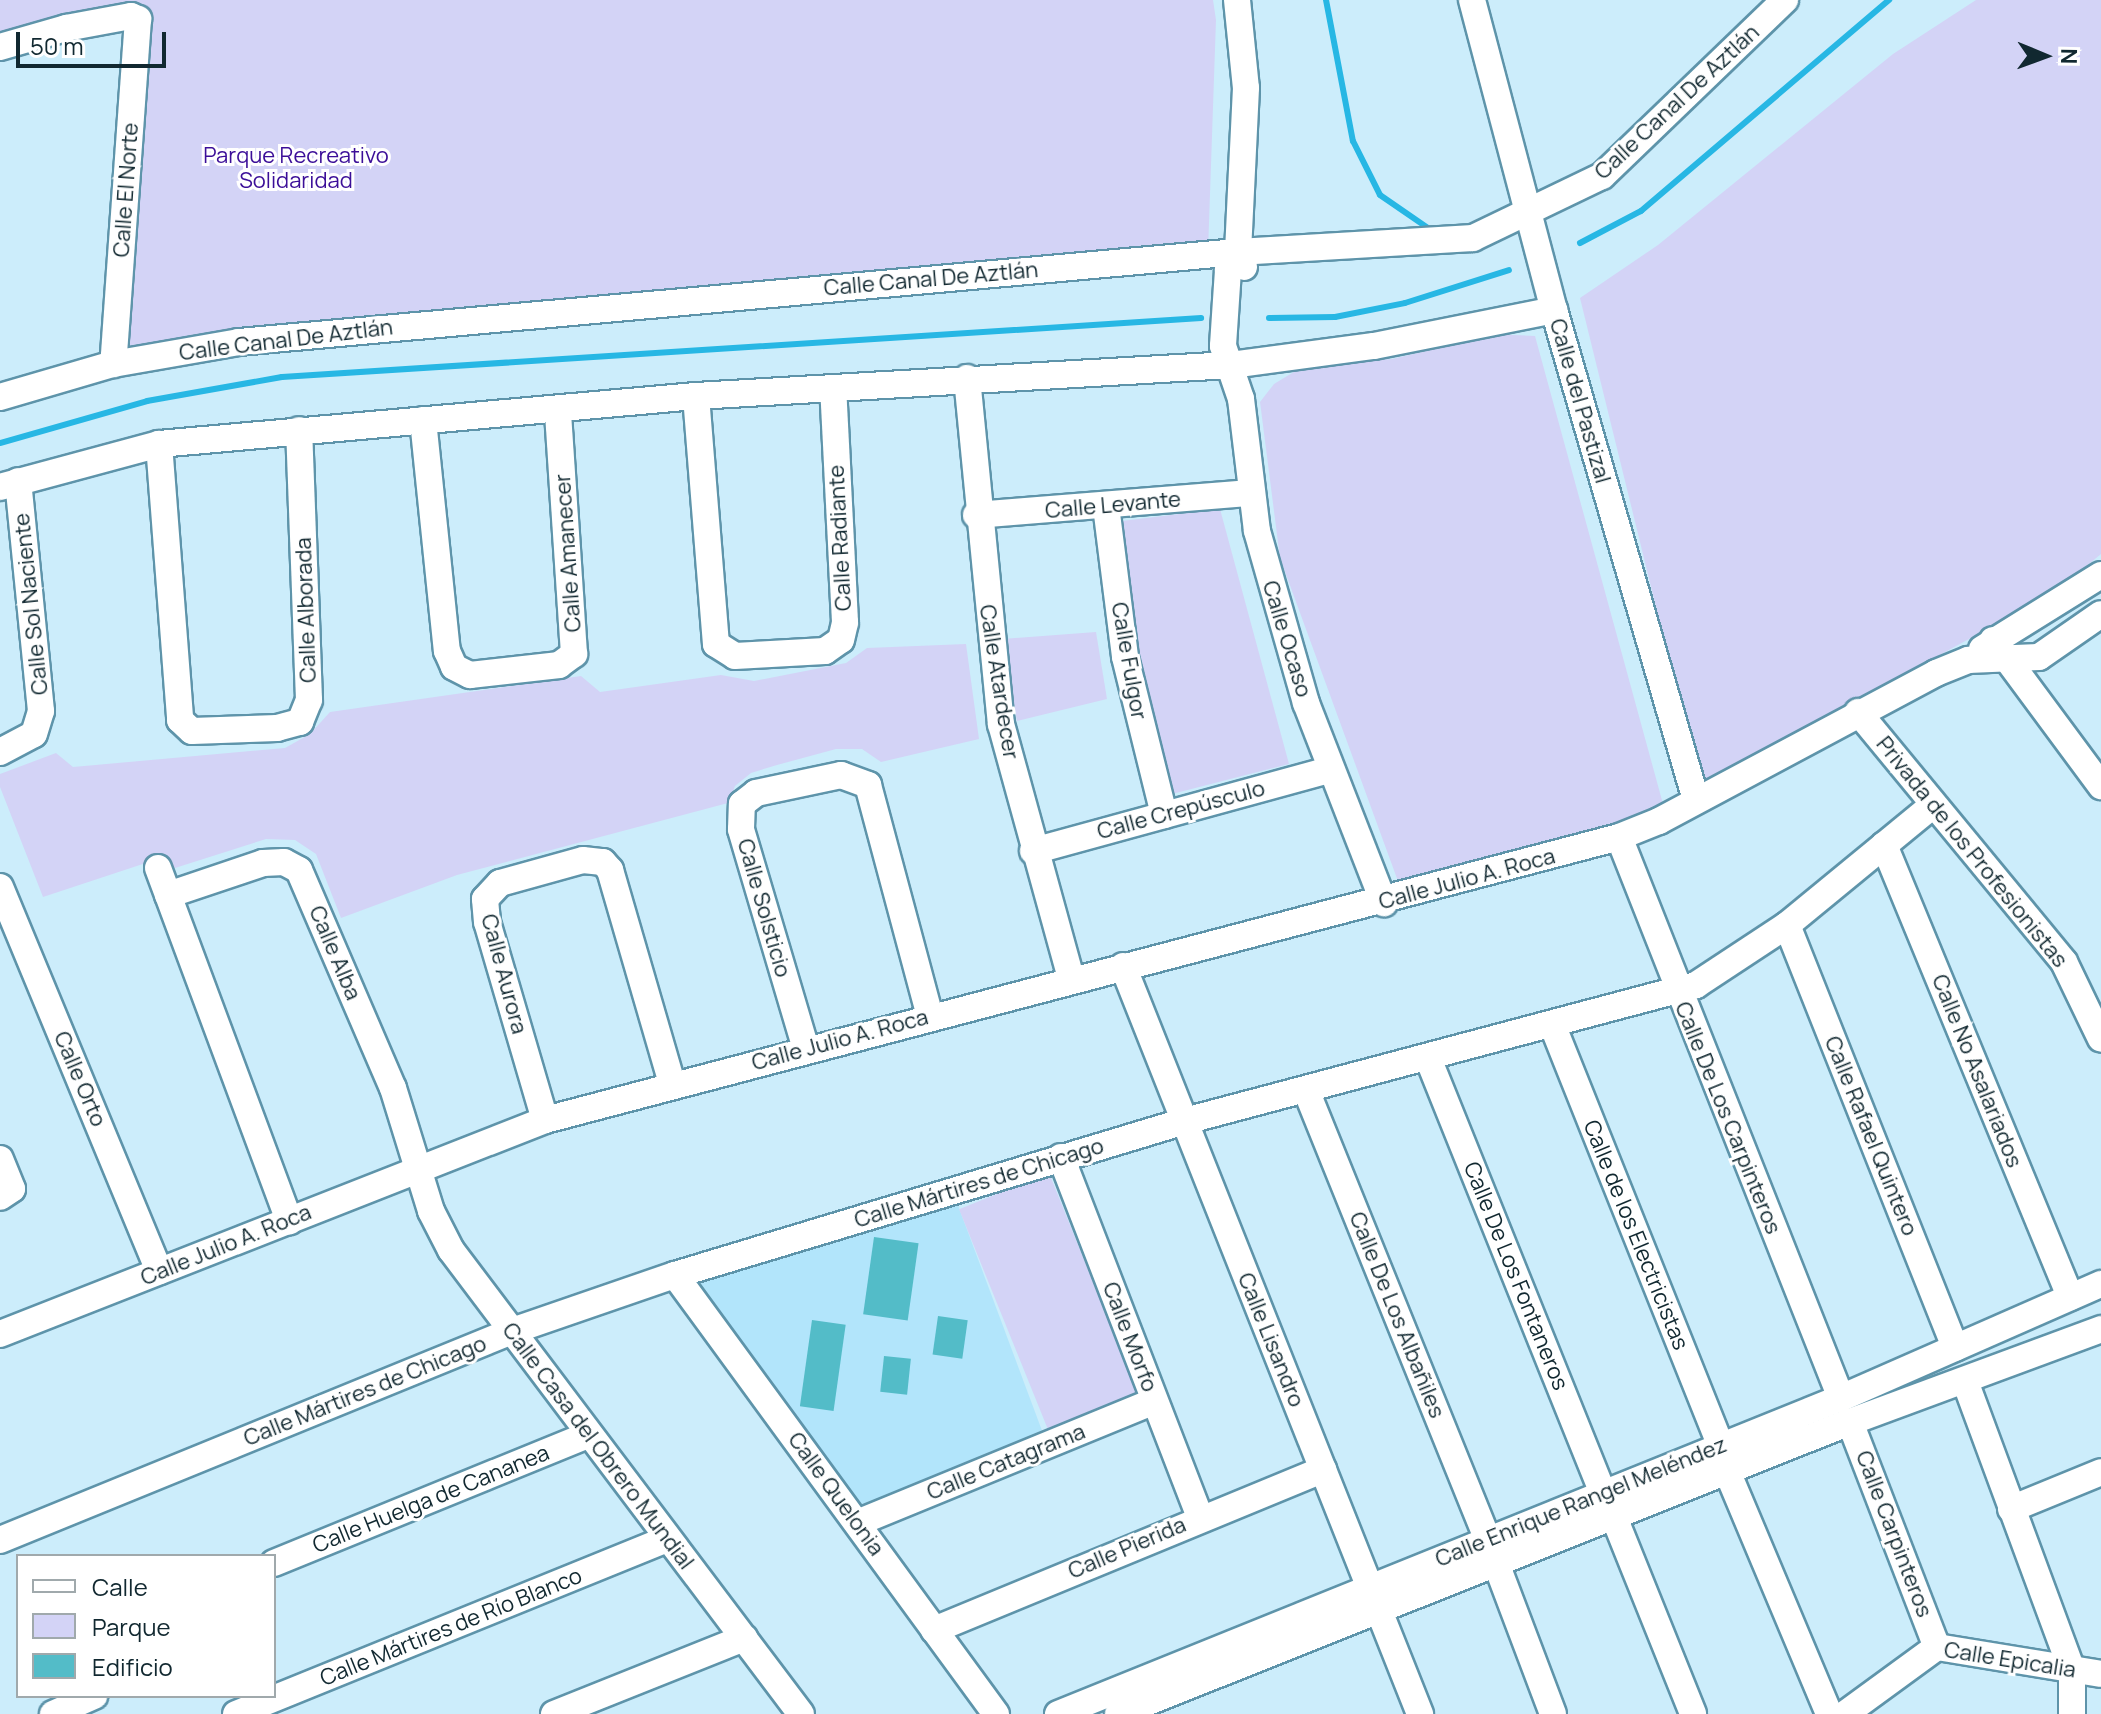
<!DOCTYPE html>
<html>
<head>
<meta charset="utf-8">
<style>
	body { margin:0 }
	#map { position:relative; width:2101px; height:1714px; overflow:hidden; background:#ccedfb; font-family:Manrope,sans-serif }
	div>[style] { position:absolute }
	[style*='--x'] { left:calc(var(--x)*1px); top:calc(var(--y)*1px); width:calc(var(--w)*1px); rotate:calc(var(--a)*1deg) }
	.built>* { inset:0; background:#b2e5fb }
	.green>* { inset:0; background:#d3d3f6; transform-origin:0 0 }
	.stream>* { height:6px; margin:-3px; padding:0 3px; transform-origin:3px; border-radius:3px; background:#27b7e4 }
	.building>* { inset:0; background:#53bcc8; transform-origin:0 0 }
	.roads { filter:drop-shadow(2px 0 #5e94aa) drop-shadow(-2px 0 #5e94aa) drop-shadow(0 2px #5e94aa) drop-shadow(0 -2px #5e94aa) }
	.minor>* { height:26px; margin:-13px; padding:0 13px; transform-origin:13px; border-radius:13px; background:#fff }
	span { translate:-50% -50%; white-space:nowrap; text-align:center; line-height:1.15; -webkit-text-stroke:6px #fff; paint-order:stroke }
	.street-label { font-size:22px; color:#112830 }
	.park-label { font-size:22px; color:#3b0e98 }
	.legend { position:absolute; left:16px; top:1554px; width:260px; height:144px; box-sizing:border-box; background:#fff; border:2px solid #a0a9ac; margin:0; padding:10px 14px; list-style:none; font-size:24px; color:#112830 }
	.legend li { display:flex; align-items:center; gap:16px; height:40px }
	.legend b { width:40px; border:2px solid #a0a9ac }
	.north { position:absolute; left:2005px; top:16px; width:80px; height:80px; -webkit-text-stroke:6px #fff; paint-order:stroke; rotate:91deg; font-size:22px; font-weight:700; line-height:32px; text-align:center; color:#112830 }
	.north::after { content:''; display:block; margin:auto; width:28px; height:36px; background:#112830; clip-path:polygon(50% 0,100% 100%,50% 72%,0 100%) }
	.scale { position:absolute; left:16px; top:32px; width:150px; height:36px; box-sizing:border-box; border:4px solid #112830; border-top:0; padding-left:10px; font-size:24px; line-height:28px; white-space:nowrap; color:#112830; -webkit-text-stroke:6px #fff; paint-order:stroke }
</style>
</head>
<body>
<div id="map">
	<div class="built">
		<i style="clip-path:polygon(956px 1200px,1044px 1436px,856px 1514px,685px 1282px)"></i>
	</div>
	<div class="green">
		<i style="clip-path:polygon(0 0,1213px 0,1216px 20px,1208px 252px,113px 364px,131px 16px,0 47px)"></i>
		<i style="clip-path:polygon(1976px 0,2101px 0,2101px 554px,2055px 592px,1700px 786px,1580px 298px,1658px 245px,1893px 54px)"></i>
		<i style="clip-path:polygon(1490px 334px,1535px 336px,1663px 804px,1611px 831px,1399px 884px,1280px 558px,1260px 402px,1274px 384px,1307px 364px,1392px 359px,1426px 351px,1451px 337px)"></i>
		<i style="clip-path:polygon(1220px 509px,1289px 764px,1172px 794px,1141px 668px,1122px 521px)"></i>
		<i style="clip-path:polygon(1096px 632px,1107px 699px,1017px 721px,1003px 639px)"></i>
		<i style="clip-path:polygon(966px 644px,979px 739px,881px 762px,862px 749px,836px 749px,777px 765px,751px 773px,735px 786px,728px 803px,457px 875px,341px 918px,316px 854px,295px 840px,266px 839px,175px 868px,164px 857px,43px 897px,0 787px,0 774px,56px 753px,73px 767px,285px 748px,310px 734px,330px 712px,581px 676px,600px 692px,721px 675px,754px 681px,846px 663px,867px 648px)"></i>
		<i style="left:1049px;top:1173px;width:243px;height:97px;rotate:68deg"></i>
	</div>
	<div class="stream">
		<i style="--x:1326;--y:0;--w:144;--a:79.2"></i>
		<i style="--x:1353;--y:141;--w:60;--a:63.4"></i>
		<i style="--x:1380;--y:195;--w:58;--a:34.5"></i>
		<i style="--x:1580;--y:243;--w:69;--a:-27.7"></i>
		<i style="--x:1641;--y:211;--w:326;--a:-40.4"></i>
		<i style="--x:1269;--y:318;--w:66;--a:-0.9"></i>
		<i style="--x:1335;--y:317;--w:71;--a:-11.3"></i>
		<i style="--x:1405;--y:303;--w:109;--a:-17.6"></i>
		<i style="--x:0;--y:443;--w:153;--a:-15.9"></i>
		<i style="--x:147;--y:401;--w:137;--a:-10.1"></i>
		<i style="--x:282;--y:377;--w:921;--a:-3.67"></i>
	</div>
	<div class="building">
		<i style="left:874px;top:1237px;width:45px;height:78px;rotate:8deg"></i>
		<i style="left:938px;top:1316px;width:30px;height:39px;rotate:8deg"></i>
		<i style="left:812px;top:1320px;width:34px;height:87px;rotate:8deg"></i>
		<i style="left:884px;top:1356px;width:27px;height:36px;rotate:6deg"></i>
	</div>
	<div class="roads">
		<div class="minor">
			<i style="--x:1237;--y:0;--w:88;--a:84.2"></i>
			<i style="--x:1246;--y:88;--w:164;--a:92.8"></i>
			<i style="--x:1238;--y:252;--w:16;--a:68"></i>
			<i style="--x:1472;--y:0;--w:321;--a:75.2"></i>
			<i style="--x:1554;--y:310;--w:510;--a:73.84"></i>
			<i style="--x:0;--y:47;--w:69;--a:-16.1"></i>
			<i style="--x:66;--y:28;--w:66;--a:-10.5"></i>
			<i style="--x:131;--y:16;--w:8;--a:23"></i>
			<i style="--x:138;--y:19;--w:346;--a:94.1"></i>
			<i style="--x:1238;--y:252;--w:21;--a:119"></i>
			<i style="--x:1228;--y:270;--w:76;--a:93.8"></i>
			<i style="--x:1223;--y:346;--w:56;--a:71.2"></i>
			<i style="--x:1241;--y:399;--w:133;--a:83.1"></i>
			<i style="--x:1257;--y:531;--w:179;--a:74.1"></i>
			<i style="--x:1306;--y:703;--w:215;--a:68.7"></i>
			<i style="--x:967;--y:378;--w:348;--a:84.4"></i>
			<i style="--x:1001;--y:724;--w:263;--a:74.6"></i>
			<i style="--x:696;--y:396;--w:249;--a:85.4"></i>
			<i style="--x:716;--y:644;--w:22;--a:32"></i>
			<i style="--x:735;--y:656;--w:90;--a:-3.2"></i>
			<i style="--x:825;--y:651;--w:19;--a:-35"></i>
			<i style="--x:841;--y:640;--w:18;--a:-77"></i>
			<i style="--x:845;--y:622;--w:234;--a:-92.9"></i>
			<i style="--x:0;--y:397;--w:118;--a:-16.3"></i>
			<i style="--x:113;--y:364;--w:128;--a:-9.9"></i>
			<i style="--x:239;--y:342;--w:1003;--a:-5.15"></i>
			<i style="--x:1238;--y:252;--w:235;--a:-3.4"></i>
			<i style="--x:1473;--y:238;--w:143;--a:-25.7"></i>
			<i style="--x:1602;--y:176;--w:254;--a:-43.9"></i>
			<i style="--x:423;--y:420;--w:232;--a:84.1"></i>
			<i style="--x:447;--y:651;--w:17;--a:66"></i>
			<i style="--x:454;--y:667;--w:18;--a:27"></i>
			<i style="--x:470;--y:675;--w:90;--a:-6.4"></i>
			<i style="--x:559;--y:665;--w:19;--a:-36"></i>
			<i style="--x:574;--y:654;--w:245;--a:-93.8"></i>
			<i style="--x:159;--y:444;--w:277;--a:85.6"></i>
			<i style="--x:180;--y:720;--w:16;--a:43"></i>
			<i style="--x:192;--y:731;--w:85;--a:-2"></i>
			<i style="--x:277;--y:728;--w:24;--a:-15"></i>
			<i style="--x:300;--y:722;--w:24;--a:-68"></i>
			<i style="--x:309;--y:700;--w:270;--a:-92.1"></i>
			<i style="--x:0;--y:487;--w:165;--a:-15.1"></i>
			<i style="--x:159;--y:444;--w:539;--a:-5.11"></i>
			<i style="--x:696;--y:396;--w:536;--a:-3.32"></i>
			<i style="--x:1231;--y:365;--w:144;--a:-7.6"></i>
			<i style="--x:1374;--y:346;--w:184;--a:-11.3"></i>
			<i style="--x:1106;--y:506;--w:152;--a:82.8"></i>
			<i style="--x:1125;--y:657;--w:163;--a:76.1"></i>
			<i style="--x:976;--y:515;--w:275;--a:-4.6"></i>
			<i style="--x:1993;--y:640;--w:182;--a:53.5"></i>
			<i style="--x:1982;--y:649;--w:140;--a:-31.9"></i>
			<i style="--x:1858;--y:712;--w:324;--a:50.5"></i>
			<i style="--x:2064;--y:962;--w:85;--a:64.3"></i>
			<i style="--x:0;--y:752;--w:38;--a:-28"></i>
			<i style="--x:34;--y:734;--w:24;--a:-73"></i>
			<i style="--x:41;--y:711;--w:231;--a:-95.7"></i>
			<i style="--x:1619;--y:837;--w:603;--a:68.41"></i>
			<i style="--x:1884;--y:845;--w:489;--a:67.6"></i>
			<i style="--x:1033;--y:851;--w:308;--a:-15.3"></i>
			<i style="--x:158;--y:868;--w:377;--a:69.6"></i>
			<i style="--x:0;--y:887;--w:416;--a:67.5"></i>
			<i style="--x:168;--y:895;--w:100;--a:-18.6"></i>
			<i style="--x:263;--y:863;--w:21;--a:-3"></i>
			<i style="--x:284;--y:862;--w:17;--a:28"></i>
			<i style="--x:299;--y:870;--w:237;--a:66.7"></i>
			<i style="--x:393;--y:1088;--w:129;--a:72.8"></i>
			<i style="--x:431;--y:1211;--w:44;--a:62.9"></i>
			<i style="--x:451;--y:1250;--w:581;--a:52.97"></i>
			<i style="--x:1787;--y:925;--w:455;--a:68.3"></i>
			<i style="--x:1123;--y:966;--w:805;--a:68.34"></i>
			<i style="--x:1552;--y:1024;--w:453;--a:68.2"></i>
			<i style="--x:806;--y:1049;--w:229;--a:-106.5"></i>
			<i style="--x:741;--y:829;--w:25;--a:-88"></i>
			<i style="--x:742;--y:804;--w:18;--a:-38"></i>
			<i style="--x:756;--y:793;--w:87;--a:-12"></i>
			<i style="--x:841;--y:775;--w:29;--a:20"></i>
			<i style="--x:868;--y:785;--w:240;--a:75"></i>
			<i style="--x:1428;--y:1058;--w:469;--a:68.1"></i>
			<i style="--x:1306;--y:1090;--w:485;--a:68"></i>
			<i style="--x:545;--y:1120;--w:206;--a:-106.3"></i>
			<i style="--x:487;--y:922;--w:23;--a:-95"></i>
			<i style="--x:485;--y:899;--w:22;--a:-47"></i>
			<i style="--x:500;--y:883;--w:86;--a:-15.5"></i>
			<i style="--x:583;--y:860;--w:20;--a:6"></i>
			<i style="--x:603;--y:862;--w:11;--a:49"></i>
			<i style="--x:610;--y:870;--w:223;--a:73.8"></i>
			<i style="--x:1061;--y:1157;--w:386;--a:68.9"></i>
			<i style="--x:0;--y:1159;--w:32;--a:68"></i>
			<i style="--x:12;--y:1189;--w:14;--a:146"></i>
			<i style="--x:675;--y:1275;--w:544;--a:53.83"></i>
			<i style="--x:0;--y:1334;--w:586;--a:-21.44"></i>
			<i style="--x:545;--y:1120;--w:1111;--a:-14.76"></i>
			<i style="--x:1619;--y:837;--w:43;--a:-21.8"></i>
			<i style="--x:1659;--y:821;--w:314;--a:-28.1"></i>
			<i style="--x:1936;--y:673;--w:35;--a:-22"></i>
			<i style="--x:1968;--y:660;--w:71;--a:-2.4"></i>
			<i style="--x:2039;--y:657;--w:75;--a:-34.7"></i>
			<i style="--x:1965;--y:1381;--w:308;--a:69.7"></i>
			<i style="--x:2072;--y:1670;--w:44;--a:90"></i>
			<i style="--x:1850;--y:1422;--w:241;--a:68.9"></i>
			<i style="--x:1727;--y:1471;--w:264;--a:67.2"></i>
			<i style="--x:2011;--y:1509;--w:97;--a:-22.3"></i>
			<i style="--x:1614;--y:1517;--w:212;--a:68.1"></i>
			<i style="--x:857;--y:1523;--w:321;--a:-22.3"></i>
			<i style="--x:0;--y:1540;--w:553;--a:-22.21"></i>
			<i style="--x:512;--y:1331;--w:172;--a:-19"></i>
			<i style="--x:675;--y:1275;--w:533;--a:-16.8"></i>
			<i style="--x:1185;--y:1121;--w:529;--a:-14.9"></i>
			<i style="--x:1696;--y:985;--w:109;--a:-33.4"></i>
			<i style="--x:1787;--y:925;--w:189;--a:-39.4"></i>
			<i style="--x:274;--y:1563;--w:339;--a:-22.2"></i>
			<i style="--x:1496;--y:1563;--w:161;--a:69.3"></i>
			<i style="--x:934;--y:1630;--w:421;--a:-22.4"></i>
			<i style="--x:53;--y:1714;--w:45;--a:-23.7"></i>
			<i style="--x:236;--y:1714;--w:464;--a:-22.1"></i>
			<i style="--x:554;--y:1714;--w:205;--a:-21.8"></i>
			<i style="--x:1058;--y:1714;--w:844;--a:-21.98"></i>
			<i style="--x:1841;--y:1398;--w:284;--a:-23.7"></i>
			<i style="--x:1118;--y:1714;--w:788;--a:-21.75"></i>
			<i style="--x:1850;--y:1422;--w:268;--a:-20.3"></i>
			<i style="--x:1845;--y:1714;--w:114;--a:-36.1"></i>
			<i style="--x:1937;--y:1647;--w:166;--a:9.3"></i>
		</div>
	</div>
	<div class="street-label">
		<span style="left:1677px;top:102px;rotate:-43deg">Calle Canal De Aztlán</span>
		<span style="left:126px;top:190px;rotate:-86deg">Calle El Norte</span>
		<span style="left:931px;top:279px;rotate:-5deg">Calle Canal De Aztlán</span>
		<span style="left:286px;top:340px;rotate:-7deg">Calle Canal De Aztlán</span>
		<span style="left:1580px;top:401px;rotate:74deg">Calle del Pastizal</span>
		<span style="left:1113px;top:505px;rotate:-5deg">Calle Levante</span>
		<span style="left:840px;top:538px;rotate:-93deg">Calle Radiante</span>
		<span style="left:568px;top:553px;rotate:-94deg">Calle Amanecer</span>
		<span style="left:31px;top:604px;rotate:-96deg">Calle Sol Naciente</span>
		<span style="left:306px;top:610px;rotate:-92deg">Calle Alborada</span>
		<span style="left:1287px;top:639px;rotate:73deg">Calle Ocaso</span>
		<span style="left:1129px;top:661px;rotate:80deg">Calle Fulgor</span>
		<span style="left:999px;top:682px;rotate:81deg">Calle Atardecer</span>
		<span style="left:1181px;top:810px;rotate:-15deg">Calle Crepúsculo</span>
		<span style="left:1972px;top:852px;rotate:51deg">Privada de los Profesionistas</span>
		<span style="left:1467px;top:879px;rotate:-15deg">Calle Julio A. Roca</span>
		<span style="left:764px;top:908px;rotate:74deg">Calle Solsticio</span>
		<span style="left:335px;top:953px;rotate:67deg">Calle Alba</span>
		<span style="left:504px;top:974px;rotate:75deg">Calle Aurora</span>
		<span style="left:840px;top:1040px;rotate:-15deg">Calle Julio A. Roca</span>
		<span style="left:1977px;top:1071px;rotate:68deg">Calle No Asalariados</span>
		<span style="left:80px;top:1079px;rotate:67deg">Calle Orto</span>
		<span style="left:1728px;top:1118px;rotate:68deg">Calle De Los Carpinteros</span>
		<span style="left:1871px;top:1136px;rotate:68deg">Calle Rafael Quintero</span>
		<span style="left:979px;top:1183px;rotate:-17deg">Calle Mártires de Chicago</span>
		<span style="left:1636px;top:1235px;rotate:68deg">Calle de los Electricistas</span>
		<span style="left:226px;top:1245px;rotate:-22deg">Calle Julio A. Roca</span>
		<span style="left:1516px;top:1276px;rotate:68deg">Calle De Los Fontaneros</span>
		<span style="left:1397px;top:1315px;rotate:68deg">Calle De Los Albañiles</span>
		<span style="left:1130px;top:1337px;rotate:69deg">Calle Morfo</span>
		<span style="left:1271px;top:1340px;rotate:68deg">Calle Lisandro</span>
		<span style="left:365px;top:1391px;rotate:-22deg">Calle Mártires de Chicago</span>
		<span style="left:598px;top:1446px;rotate:53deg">Calle Casa del Obrero Mundial</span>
		<span style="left:1006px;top:1462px;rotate:-22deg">Calle Catagrama</span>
		<span style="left:836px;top:1494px;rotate:54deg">Calle Quelonia</span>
		<span style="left:431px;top:1499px;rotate:-22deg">Calle Huelga de Cananea</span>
		<span style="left:1581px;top:1502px;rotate:-22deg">Calle Enrique Rangel Meléndez</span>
		<span style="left:1894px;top:1534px;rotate:69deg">Calle Carpinteros</span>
		<span style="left:1127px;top:1548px;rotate:-23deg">Calle Pierida</span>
		<span style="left:451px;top:1627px;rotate:-22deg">Calle Mártires de Río Blanco</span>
		<span style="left:2010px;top:1660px;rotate:9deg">Calle Epicalia</span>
	</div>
	<div class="park-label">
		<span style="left:296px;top:168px">Parque Recreativo<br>Solidaridad</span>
	</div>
	<ul class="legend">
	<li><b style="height:10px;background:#fff"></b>Calle</li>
	<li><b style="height:22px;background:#d3d3f6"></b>Parque</li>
	<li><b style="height:22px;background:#53bcc8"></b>Edificio</li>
	</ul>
	<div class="north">N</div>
	<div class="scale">50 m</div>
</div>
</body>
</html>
